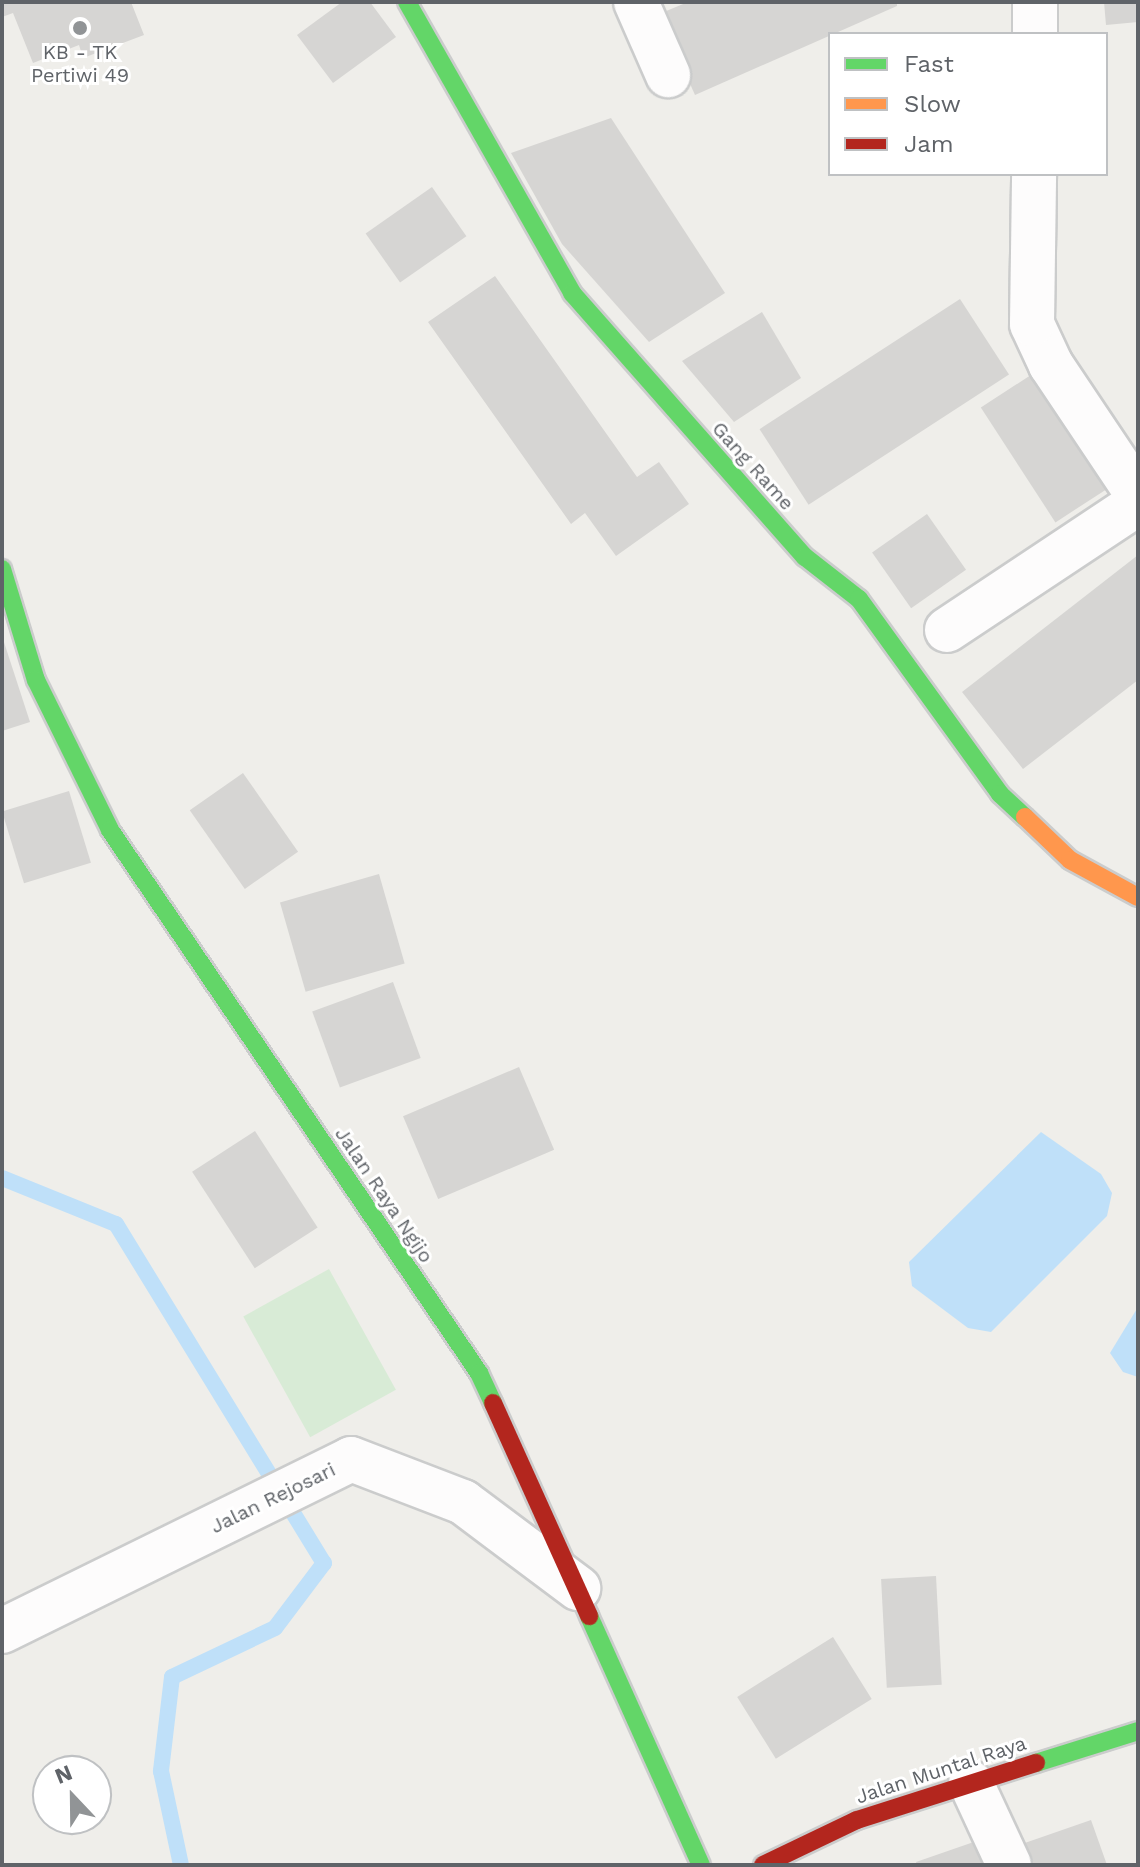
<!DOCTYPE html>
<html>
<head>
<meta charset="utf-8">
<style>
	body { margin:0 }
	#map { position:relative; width:1140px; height:1867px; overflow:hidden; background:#efeeea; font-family:"Work Sans",sans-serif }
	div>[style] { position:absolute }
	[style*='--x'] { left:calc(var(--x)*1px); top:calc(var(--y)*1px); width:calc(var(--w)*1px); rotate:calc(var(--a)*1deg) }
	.green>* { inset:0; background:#d8ebd6; transform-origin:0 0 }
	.water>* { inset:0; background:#bfe0f9 }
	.stream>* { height:16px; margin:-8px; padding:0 8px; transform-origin:8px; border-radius:8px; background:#bfe0f9 }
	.building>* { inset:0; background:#d6d5d3; transform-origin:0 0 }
	.roads { filter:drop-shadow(2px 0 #cbcccc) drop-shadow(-2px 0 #cbcccc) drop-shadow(0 2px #cbcccc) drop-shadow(0 -2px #cbcccc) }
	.street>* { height:44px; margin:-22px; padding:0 22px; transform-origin:22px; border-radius:22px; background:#fdfcfc }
	.fast>* { height:18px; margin:-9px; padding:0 9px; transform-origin:9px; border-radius:9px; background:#63d668 }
	.slow>* { height:18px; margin:-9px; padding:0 9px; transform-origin:9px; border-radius:9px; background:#ff974d }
	.jam>* { height:18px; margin:-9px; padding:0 9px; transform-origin:9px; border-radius:9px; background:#b3261e }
	.dots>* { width:22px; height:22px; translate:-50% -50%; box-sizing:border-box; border:4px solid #fff; border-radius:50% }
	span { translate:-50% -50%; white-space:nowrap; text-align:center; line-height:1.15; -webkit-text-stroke:6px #fff; paint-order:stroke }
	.poi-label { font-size:20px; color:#5f6368 }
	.street-label { font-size:20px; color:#5f6368 }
	.frame { position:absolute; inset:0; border:4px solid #5f6368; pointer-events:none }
	.legend { position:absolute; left:828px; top:32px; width:280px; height:144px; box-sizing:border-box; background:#fff; border:2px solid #bfc1c3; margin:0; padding:10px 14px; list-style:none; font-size:24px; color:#5f6368 }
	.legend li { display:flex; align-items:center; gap:16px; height:40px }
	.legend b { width:40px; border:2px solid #bfc1c3 }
	.north { position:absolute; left:32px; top:1755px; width:80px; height:80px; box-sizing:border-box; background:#fff; border:2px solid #bfc1c3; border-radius:50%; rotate:338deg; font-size:22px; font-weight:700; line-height:32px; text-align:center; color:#5f6368 }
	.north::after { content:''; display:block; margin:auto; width:28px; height:36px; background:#919496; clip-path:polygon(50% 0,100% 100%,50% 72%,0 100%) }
</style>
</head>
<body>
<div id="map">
	<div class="green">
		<i style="left:329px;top:1269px;width:138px;height:98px;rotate:61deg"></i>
	</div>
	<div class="water">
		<i style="clip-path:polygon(1041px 1132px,1101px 1174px,1112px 1193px,1107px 1216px,991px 1332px,968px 1328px,912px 1286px,909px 1262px)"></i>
		<i style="clip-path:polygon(1138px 1307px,1138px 1377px,1123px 1372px,1110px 1353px)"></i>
	</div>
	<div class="stream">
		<i style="--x:2;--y:1178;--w:123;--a:22"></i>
		<i style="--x:116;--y:1224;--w:398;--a:58.5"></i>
		<i style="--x:324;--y:1563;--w:81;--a:127"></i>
		<i style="--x:275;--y:1628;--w:114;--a:154.6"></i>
		<i style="--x:172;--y:1677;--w:95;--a:96.7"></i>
		<i style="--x:161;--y:1771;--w:96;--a:78"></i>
	</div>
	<div class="building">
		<i style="clip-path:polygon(2px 2px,131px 2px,144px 35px,83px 58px,79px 45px,33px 63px,13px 13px,2px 17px)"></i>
		<i style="clip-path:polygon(342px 2px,370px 2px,396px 37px,333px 83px,297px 35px)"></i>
		<i style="clip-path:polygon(688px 2px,897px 2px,897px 6px,695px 95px,659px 14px)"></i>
		<i style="clip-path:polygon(1104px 2px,1138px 2px,1138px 22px,1106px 25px)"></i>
		<i style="clip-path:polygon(611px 118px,725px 293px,649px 342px,562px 244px,511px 153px)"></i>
		<i style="left:432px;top:187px;width:60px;height:81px;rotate:55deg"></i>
		<i style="clip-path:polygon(495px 276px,637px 477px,659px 462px,689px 504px,616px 556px,585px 513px,571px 524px,428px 322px)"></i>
		<i style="left:960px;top:299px;width:90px;height:239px;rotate:57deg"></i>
		<i style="clip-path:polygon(762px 312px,801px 378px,734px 422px,682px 361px)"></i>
		<i style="left:1037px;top:371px;width:137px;height:67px;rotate:57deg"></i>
		<i style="left:927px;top:514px;width:68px;height:67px;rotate:55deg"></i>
		<i style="clip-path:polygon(1138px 555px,1138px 680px,1023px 769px,962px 692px)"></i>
		<i style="clip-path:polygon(2px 636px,30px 722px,2px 731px)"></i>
		<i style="left:243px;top:773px;width:96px;height:65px;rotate:55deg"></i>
		<i style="left:69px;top:791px;width:75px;height:70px;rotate:73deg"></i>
		<i style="left:379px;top:874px;width:93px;height:103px;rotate:74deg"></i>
		<i style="left:393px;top:982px;width:81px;height:86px;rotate:70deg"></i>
		<i style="left:519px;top:1067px;width:90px;height:126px;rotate:67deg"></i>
		<i style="left:255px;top:1131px;width:115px;height:75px;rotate:57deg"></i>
		<i style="left:936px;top:1576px;width:109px;height:55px;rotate:87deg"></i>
		<i style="left:833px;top:1637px;width:73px;height:113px;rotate:58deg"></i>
		<i style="clip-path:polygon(1091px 1820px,1107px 1865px,1026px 1865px,1019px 1845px)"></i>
		<i style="clip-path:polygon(991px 1836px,1001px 1865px,917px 1865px,916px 1862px)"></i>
	</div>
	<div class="roads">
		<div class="street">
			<i style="--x:636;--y:2;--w:80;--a:66.3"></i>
			<i style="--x:1035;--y:34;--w:32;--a:-90"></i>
			<i style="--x:947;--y:630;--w:228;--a:-33.6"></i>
			<i style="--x:1137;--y:504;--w:12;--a:-95"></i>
			<i style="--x:1136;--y:492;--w:153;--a:-123.8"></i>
			<i style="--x:1051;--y:365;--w:45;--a:-114.9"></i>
			<i style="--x:1032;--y:324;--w:150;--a:-89.2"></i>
			<i style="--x:2;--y:1631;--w:389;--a:-26.2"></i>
			<i style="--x:351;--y:1459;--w:120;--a:21"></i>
			<i style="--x:463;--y:1502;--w:144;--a:36.8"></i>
			<i style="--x:971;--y:1783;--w:90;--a:65.1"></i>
		</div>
		<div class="fast">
			<i style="--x:407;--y:2;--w:335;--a:60.4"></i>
			<i style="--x:572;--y:293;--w:352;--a:48.6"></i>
			<i style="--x:805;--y:557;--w:68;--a:37.9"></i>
			<i style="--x:859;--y:599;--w:241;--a:54.1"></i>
			<i style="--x:1000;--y:794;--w:34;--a:43"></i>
			<i style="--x:2;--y:569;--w:116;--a:73"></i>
			<i style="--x:36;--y:680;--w:167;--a:63.7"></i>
			<i style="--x:110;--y:830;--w:657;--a:55.8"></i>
			<i style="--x:479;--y:1373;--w:33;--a:65"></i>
			<i style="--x:589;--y:1616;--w:273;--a:65.8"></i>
			<i style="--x:1036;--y:1763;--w:107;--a:-17.4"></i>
		</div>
		<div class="slow">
			<i style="--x:1025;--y:817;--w:62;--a:43.7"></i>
			<i style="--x:1070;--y:860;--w:77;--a:28.6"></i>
		</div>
		<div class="jam">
			<i style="--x:493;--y:1403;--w:234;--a:65.7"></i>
			<i style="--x:763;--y:1865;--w:104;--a:-25.6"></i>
			<i style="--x:857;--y:1820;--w:188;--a:-17.7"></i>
		</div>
	</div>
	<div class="dots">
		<i style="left:80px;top:28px;background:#919496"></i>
	</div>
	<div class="poi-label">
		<span style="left:80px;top:64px">KB - TK<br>Pertiwi 49</span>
	</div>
	<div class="street-label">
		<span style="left:753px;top:466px;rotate:48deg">Gang Rame</span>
		<span style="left:384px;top:1195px;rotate:56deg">Jalan Raya Ngijo</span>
		<span style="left:273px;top:1498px;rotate:-26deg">Jalan Rejosari</span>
		<span style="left:941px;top:1770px;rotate:-18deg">Jalan Muntal Raya</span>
	</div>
	<div class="frame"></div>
	<ul class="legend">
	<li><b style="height:10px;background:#63d668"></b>Fast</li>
	<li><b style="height:10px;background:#ff974d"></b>Slow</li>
	<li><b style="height:10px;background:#b3261e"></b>Jam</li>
	</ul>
	<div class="north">N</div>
</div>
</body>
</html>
